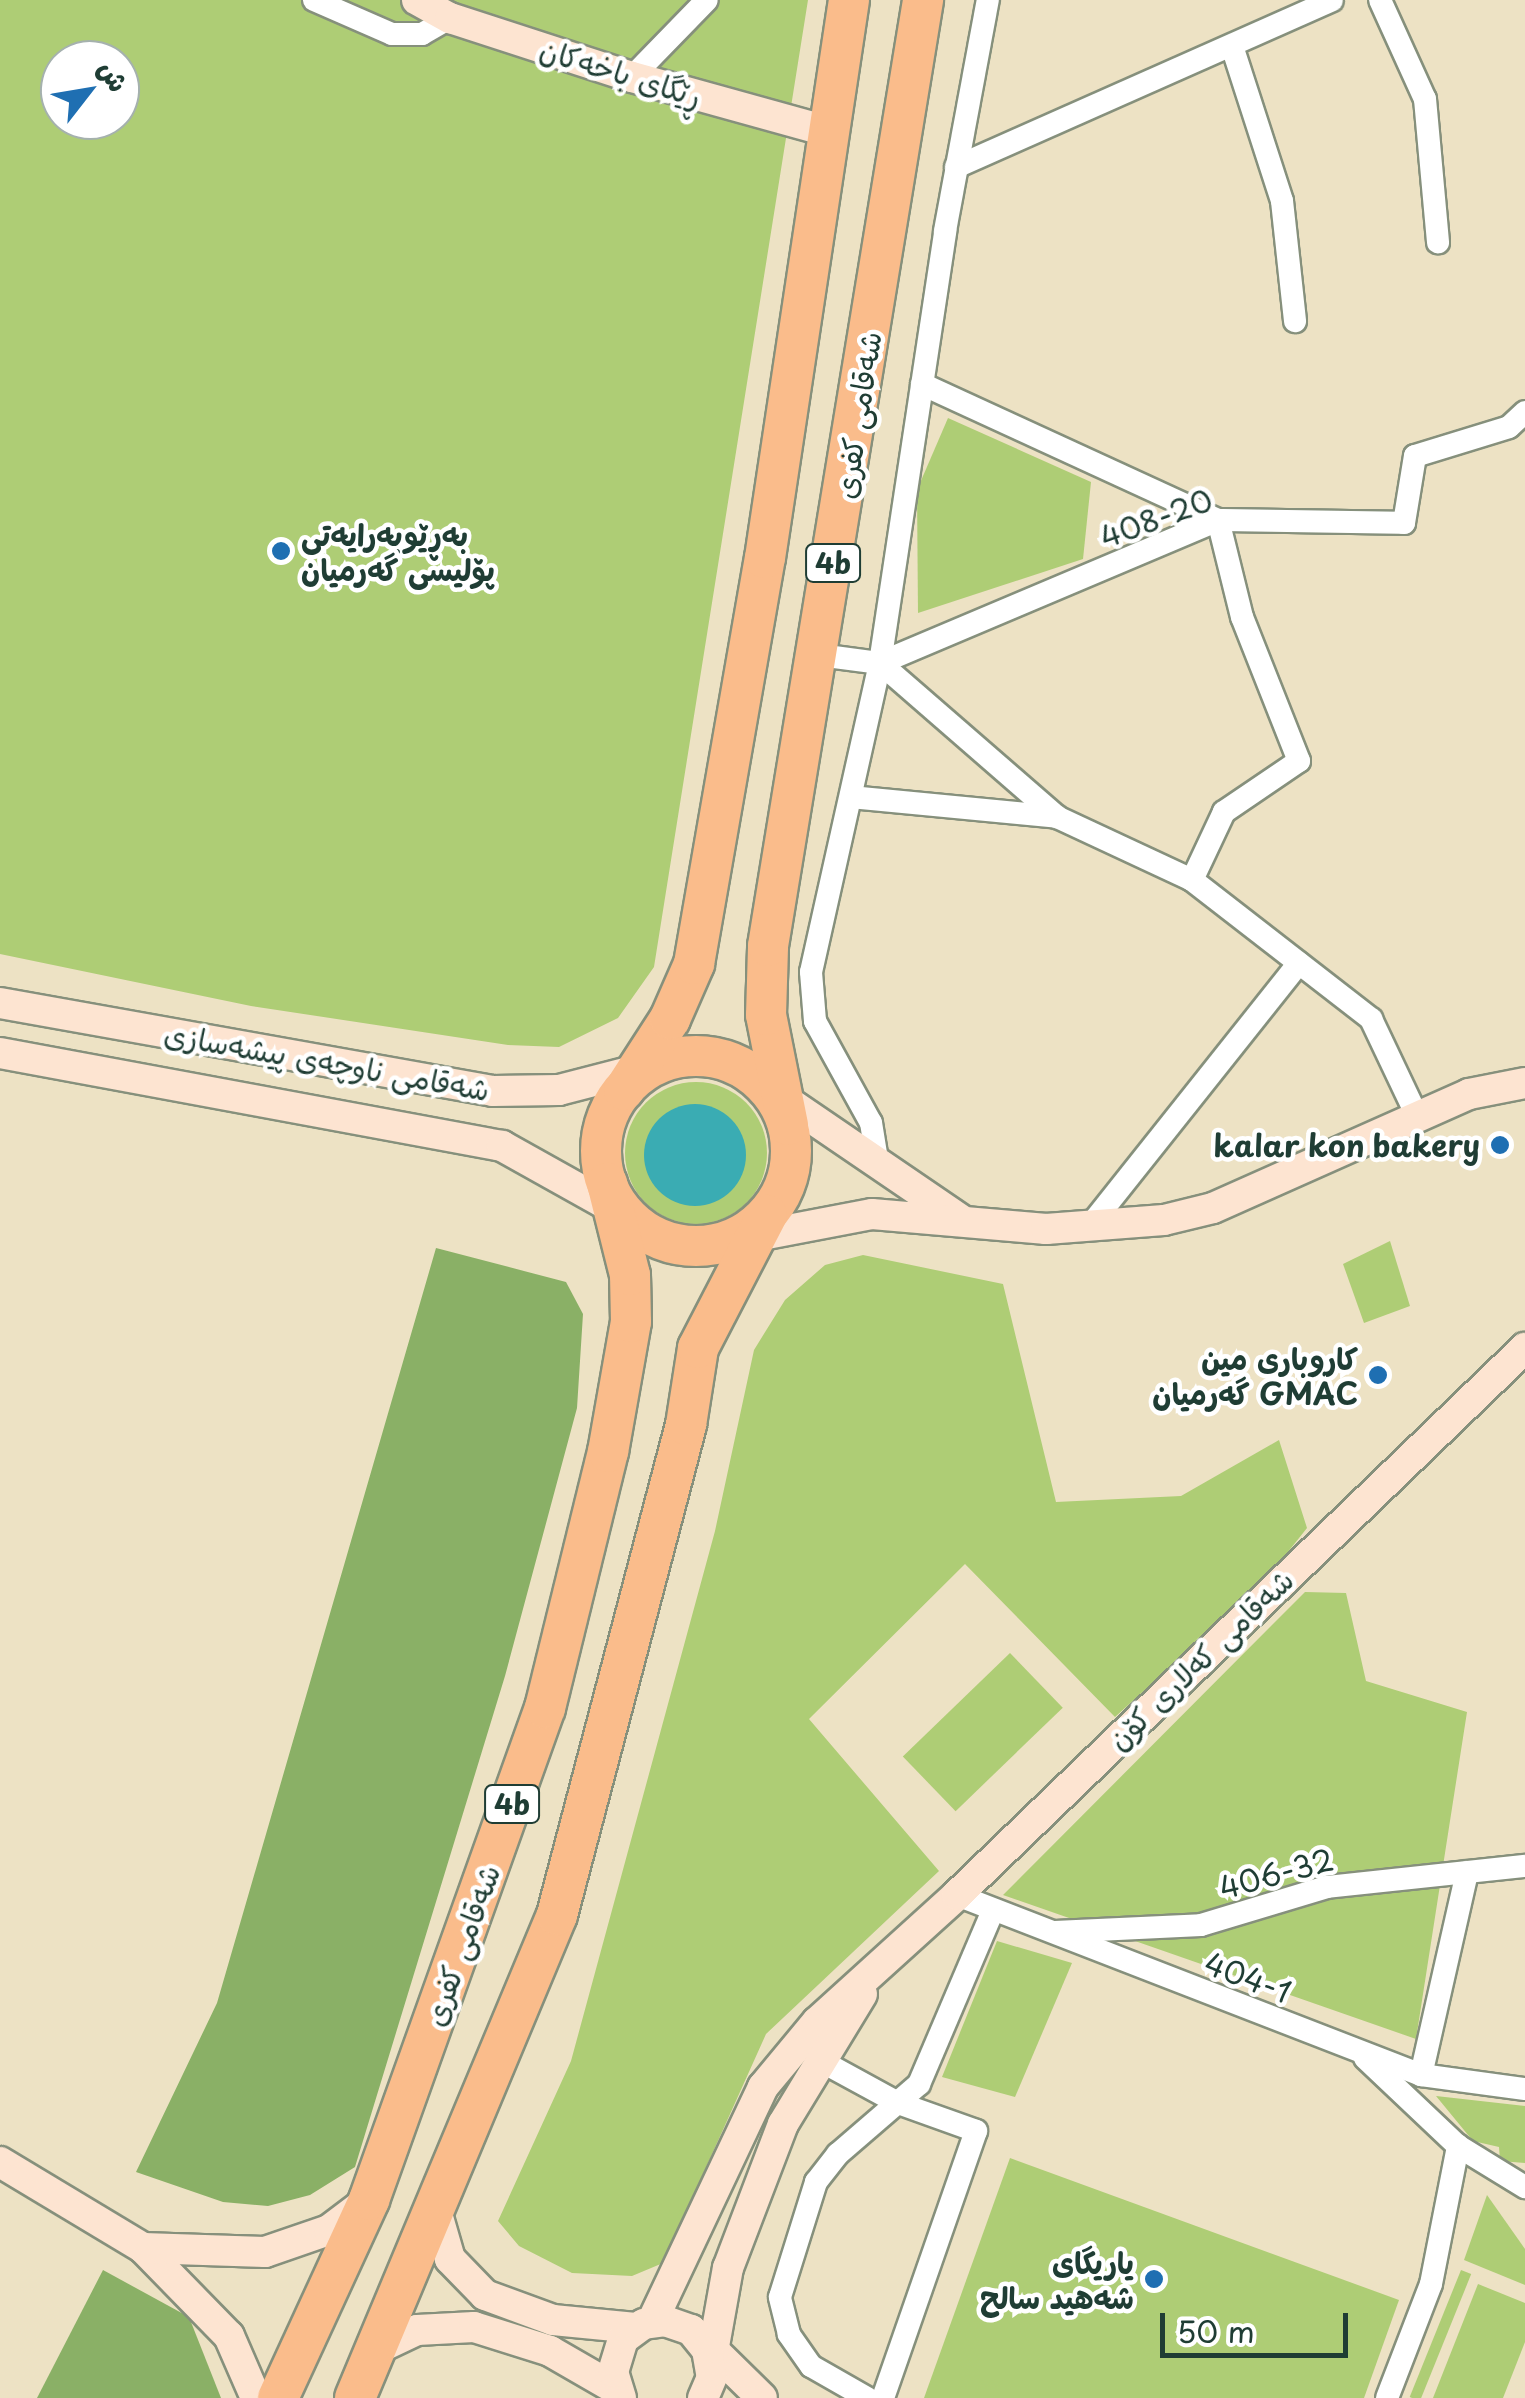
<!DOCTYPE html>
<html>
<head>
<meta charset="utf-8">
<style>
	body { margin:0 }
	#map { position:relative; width:1525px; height:2398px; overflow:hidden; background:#ede2c4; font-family:"Playpen Sans","Playpen Sans Arabic",sans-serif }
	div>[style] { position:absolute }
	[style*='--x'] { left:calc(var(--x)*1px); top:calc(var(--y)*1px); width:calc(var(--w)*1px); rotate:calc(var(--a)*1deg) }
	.green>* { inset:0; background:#aecd75; transform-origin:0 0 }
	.round { border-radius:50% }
	.forest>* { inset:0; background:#8ab066 }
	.water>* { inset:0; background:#3aacb3 }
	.roads { filter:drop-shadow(2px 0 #86907c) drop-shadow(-2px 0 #86907c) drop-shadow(0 2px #86907c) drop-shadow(0 -2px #86907c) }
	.street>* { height:22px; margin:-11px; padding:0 11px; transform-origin:11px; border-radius:11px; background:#fff }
	.secondary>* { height:30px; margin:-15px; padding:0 15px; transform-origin:15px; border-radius:15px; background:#fde4d1 }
	.highway>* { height:40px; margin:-20px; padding:0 20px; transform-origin:20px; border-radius:20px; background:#fabc8b }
	.highway>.ring { margin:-20px; padding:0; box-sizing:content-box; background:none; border:40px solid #fabc8b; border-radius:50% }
	.dots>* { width:28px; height:28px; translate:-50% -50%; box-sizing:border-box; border:5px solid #fff; border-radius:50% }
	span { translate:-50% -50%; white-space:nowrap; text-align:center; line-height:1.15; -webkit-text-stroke:9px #fff; paint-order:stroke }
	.shield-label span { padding:2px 8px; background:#fff; border:2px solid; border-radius:8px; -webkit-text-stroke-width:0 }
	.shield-label { font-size:28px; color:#1f3d34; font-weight:700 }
	.street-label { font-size:30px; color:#1f3d34 }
	.poi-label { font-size:30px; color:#1f3d34; font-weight:700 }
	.left { translate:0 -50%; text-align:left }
	.right { translate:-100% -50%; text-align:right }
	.north { position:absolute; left:40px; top:40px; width:100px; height:100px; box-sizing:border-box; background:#fff; border:2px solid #a5b1ae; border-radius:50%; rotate:59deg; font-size:28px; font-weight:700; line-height:40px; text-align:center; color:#1f3d34 }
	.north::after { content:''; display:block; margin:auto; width:35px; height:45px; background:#1f6fb2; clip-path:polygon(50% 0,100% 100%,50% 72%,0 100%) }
	.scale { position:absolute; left:1160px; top:2313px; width:188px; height:45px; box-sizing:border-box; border:5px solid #1f3d34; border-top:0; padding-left:12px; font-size:30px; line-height:35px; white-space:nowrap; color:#1f3d34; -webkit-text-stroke:8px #fff; paint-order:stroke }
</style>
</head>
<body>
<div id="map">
	<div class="green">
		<i style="clip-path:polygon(evenodd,0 0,808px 0,654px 967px,618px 1018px,559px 1047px,508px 1045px,251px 1006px,0 954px,0 0,60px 60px,120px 60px,120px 120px,60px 120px,60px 60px)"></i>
		<i style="clip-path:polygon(948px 418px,1091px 482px,1083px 559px,918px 613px,917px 490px)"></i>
		<i class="round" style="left:625px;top:1082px;width:142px;height:142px"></i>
		<i style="clip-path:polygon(1390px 1241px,1410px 1306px,1364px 1323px,1343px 1264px)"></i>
		<i style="clip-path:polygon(863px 1255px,1003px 1284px,1056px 1502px,1181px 1496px,1279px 1440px,1307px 1528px,1264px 1582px,1115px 1717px,965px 1564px,809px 1719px,939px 1871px,766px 2034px,663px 2263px,632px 2276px,572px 2273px,519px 2246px,498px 2221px,571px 2061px,715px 1531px,754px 1350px,785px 1300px,825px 1265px)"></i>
		<i style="clip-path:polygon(1305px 1592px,1346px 1593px,1366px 1681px,1467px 1712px,1416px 2039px,1003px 1895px)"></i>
		<i style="left:1010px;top:1653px;width:76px;height:149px;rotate:46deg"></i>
		<i style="clip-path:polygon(997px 1941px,1072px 1963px,1015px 2097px,942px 2077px)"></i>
		<i style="clip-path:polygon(1436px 2096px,1525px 2106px,1525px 2163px,1500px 2161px,1499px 2147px,1473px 2141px)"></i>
		<i style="clip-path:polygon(1010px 2158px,1399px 2300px,1364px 2398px,924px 2398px)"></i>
		<i style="clip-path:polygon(1487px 2195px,1525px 2249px,1525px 2285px,1464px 2260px)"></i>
		<i style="left:1461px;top:2270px;width:11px;height:137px;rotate:22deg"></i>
		<i style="clip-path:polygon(1478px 2284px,1525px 2303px,1525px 2342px,1503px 2398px,1433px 2398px)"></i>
	</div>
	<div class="forest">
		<i style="clip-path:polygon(436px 1248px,566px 1282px,583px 1314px,577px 1408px,505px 1676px,355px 2167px,310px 2195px,268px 2206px,223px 2202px,136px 2172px,217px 2003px)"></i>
		<i style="clip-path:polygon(103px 2270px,189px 2317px,221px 2398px,37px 2398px)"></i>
	</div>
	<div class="water">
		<i class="round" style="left:644px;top:1104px;width:102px;height:102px"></i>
	</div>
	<div class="roads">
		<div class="street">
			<i style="--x:314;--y:0;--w:85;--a:23.6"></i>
			<i style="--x:392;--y:34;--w:30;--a:0"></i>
			<i style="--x:422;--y:34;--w:32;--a:-30"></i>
			<i style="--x:1380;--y:0;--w:109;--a:65.6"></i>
			<i style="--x:1425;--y:99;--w:144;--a:84.8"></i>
			<i style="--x:1232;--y:46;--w:163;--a:72.1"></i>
			<i style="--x:1282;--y:201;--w:121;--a:83.8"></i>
			<i style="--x:632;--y:77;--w:107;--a:-45.8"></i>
			<i style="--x:956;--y:167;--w:411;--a:-23.9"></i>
			<i style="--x:922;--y:384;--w:326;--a:24.7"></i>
			<i style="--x:1218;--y:520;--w:100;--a:76.1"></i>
			<i style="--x:1242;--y:617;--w:155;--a:68.4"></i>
			<i style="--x:1299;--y:761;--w:91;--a:145.8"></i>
			<i style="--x:1224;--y:812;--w:75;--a:115.2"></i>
			<i style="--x:819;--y:655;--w:62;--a:7.5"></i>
			<i style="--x:880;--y:663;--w:367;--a:-22.9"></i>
			<i style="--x:1218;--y:520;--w:186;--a:0.9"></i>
			<i style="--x:1404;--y:523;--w:68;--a:-80.7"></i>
			<i style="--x:1415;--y:456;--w:98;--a:-17.1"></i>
			<i style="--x:1509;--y:427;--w:22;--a:-43"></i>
			<i style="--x:880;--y:663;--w:235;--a:41"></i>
			<i style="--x:1057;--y:817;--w:149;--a:25"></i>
			<i style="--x:1192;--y:880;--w:227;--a:37.8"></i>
			<i style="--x:1371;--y:1019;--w:107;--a:64.6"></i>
			<i style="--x:851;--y:797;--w:207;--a:5.5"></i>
			<i style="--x:878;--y:1166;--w:44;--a:-99.2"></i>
			<i style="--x:871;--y:1123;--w:116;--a:-118.8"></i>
			<i style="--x:815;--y:1021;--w:49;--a:-94.7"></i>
			<i style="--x:811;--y:972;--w:317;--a:-77.4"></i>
			<i style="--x:880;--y:663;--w:437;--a:-81.4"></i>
			<i style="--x:945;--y:231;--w:235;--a:-79.5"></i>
			<i style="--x:1089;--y:1227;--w:337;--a:-51.5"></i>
			<i style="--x:957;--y:1895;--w:498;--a:21.2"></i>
			<i style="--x:1421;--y:2075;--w:105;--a:7.7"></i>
			<i style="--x:1055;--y:1932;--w:146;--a:-2.7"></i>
			<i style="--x:1201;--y:1925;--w:132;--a:-16.8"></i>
			<i style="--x:1327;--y:1887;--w:199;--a:-6.1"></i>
			<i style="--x:1365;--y:2058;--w:128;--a:43.4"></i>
			<i style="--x:1458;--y:2146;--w:79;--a:31.5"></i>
			<i style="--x:821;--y:2061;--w:88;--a:28.6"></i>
			<i style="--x:898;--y:2103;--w:83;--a:19.7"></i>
			<i style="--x:976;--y:2131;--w:283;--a:109.2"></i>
			<i style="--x:1421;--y:2075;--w:208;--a:-77.2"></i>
			<i style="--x:867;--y:2398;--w:64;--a:-150.3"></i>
			<i style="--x:811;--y:2366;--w:39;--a:-125"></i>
			<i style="--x:789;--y:2334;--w:38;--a:-104"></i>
			<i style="--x:780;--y:2297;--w:121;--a:-72.6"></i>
			<i style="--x:816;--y:2182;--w:36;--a:-52"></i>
			<i style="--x:838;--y:2154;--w:107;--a:-40.8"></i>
			<i style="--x:919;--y:2084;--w:186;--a:-66.9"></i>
			<i style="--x:1387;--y:2398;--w:122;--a:-68.9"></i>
			<i style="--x:1431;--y:2284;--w:141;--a:-78.9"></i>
		</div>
		<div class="secondary">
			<i style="--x:417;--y:0;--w:38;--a:29"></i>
			<i style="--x:450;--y:18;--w:191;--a:18"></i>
			<i style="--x:632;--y:77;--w:205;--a:15.5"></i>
			<i style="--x:0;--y:1003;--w:501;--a:10.12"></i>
			<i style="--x:493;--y:1091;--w:66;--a:-0.9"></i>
			<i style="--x:559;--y:1090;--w:88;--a:-14.5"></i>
			<i style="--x:0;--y:1053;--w:511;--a:10.5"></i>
			<i style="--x:502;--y:1146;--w:135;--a:29.2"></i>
			<i style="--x:775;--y:1093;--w:224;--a:34.3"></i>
			<i style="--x:746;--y:1238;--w:128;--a:-10.8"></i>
			<i style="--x:872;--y:1214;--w:175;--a:4.9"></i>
			<i style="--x:1046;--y:1229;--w:118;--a:-4.4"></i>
			<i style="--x:1164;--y:1220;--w:50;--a:-13.8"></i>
			<i style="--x:1213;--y:1208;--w:280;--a:-24"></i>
			<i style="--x:1469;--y:1094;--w:57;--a:-11.1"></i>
			<i style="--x:0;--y:2162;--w:167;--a:31"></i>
			<i style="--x:143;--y:2248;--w:123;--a:45.7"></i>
			<i style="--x:229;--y:2336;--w:68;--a:66.5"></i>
			<i style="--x:435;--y:2207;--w:54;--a:73.9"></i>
			<i style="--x:450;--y:2259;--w:50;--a:45.8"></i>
			<i style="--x:485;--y:2295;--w:72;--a:20.2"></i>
			<i style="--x:553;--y:2320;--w:83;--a:5.5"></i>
			<i style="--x:143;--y:2248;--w:122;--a:1.9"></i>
			<i style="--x:265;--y:2252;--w:68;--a:-19"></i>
			<i style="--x:329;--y:2230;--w:46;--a:-37.1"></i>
			<i style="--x:652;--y:2322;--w:260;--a:-64.7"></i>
			<i style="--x:763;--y:2087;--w:85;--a:-50.3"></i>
			<i style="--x:817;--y:2022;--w:189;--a:-42.2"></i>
			<i style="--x:957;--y:1895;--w:789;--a:-43.92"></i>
			<i style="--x:704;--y:2341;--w:81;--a:44.5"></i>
			<i style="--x:379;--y:2348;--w:42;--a:-25.3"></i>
			<i style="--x:417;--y:2330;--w:57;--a:-3"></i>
			<i style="--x:474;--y:2327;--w:80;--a:17.5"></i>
			<i style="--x:550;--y:2351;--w:76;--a:29.9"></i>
			<i style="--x:711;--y:2363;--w:97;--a:-79.9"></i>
			<i style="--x:728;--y:2268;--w:154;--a:-69.1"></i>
			<i style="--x:783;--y:2124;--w:152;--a:-58.7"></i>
			<i style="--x:621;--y:2398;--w:27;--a:-107"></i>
			<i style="--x:613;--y:2372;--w:34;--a:-73"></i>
			<i style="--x:623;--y:2339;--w:26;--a:-36"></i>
			<i style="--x:644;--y:2324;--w:21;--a:-8"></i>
			<i style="--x:665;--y:2321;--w:28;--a:19"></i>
			<i style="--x:691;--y:2330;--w:26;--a:51"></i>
			<i style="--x:707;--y:2350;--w:27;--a:80"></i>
			<i style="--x:712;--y:2377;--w:23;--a:113"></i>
		</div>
		<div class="highway">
			<i class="ring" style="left:601px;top:1056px;width:150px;height:150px"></i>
			<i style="--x:624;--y:1090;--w:85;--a:-57.1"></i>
			<i style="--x:670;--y:1019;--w:60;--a:-66.4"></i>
			<i style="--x:694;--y:964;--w:412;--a:-80.1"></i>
			<i style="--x:765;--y:558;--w:564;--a:-81.44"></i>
			<i style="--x:788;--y:1125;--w:112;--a:-101.3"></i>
			<i style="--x:766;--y:1015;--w:69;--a:-88.3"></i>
			<i style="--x:768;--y:946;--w:959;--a:-80.69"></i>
			<i style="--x:278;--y:2398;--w:218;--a:-65.3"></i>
			<i style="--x:369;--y:2200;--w:523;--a:-70.32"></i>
			<i style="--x:545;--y:1708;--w:264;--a:-76.2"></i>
			<i style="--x:608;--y:1452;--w:132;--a:-80"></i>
			<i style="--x:631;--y:1322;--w:47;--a:-91.2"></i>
			<i style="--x:630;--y:1275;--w:95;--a:-104"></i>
			<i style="--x:355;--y:2398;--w:524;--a:-67.3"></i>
			<i style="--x:557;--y:1915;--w:507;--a:-75.25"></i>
			<i style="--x:686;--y:1425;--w:78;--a:-81.1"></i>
			<i style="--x:698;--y:1348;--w:150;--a:-62.6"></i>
		</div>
	</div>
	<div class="dots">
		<i style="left:281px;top:551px;background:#1f6fb2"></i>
		<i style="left:1500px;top:1145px;background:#1f6fb2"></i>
		<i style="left:1378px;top:1375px;background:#1f6fb2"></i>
		<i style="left:1154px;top:2279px;background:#1f6fb2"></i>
	</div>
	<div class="shield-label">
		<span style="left:833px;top:563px">4b</span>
		<span style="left:512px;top:1804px">4b</span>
	</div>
	<div class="street-label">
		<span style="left:621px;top:72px;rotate:17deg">ڕێگای باخەکان</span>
		<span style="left:857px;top:415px;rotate:-81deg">شەقامی کفری</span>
		<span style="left:1156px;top:518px;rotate:-20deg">408-20</span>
		<span style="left:327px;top:1061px;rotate:10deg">شەقامی ناوچەی پیشەسازی</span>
		<span style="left:1200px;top:1659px;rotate:-44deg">شەقامی کەلاری کۆن</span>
		<span style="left:1276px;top:1873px;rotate:-15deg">406-32</span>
		<span style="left:461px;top:1945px;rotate:-70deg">شەقامی کفری</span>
		<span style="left:1248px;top:1977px;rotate:21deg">404-1</span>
	</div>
	<div class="poi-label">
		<span class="left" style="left:301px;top:551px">بەڕێوبەرایەتی<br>پۆلیسی گەرمیان</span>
		<span class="right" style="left:1480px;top:1145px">kalar kon bakery</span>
		<span class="right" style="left:1358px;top:1375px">کاروباری مین<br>گەرمیان GMAC</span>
		<span class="right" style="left:1134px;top:2279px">یاریگای<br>شەهید سالح</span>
	</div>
	<div class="north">ش</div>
	<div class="scale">50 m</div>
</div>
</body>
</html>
